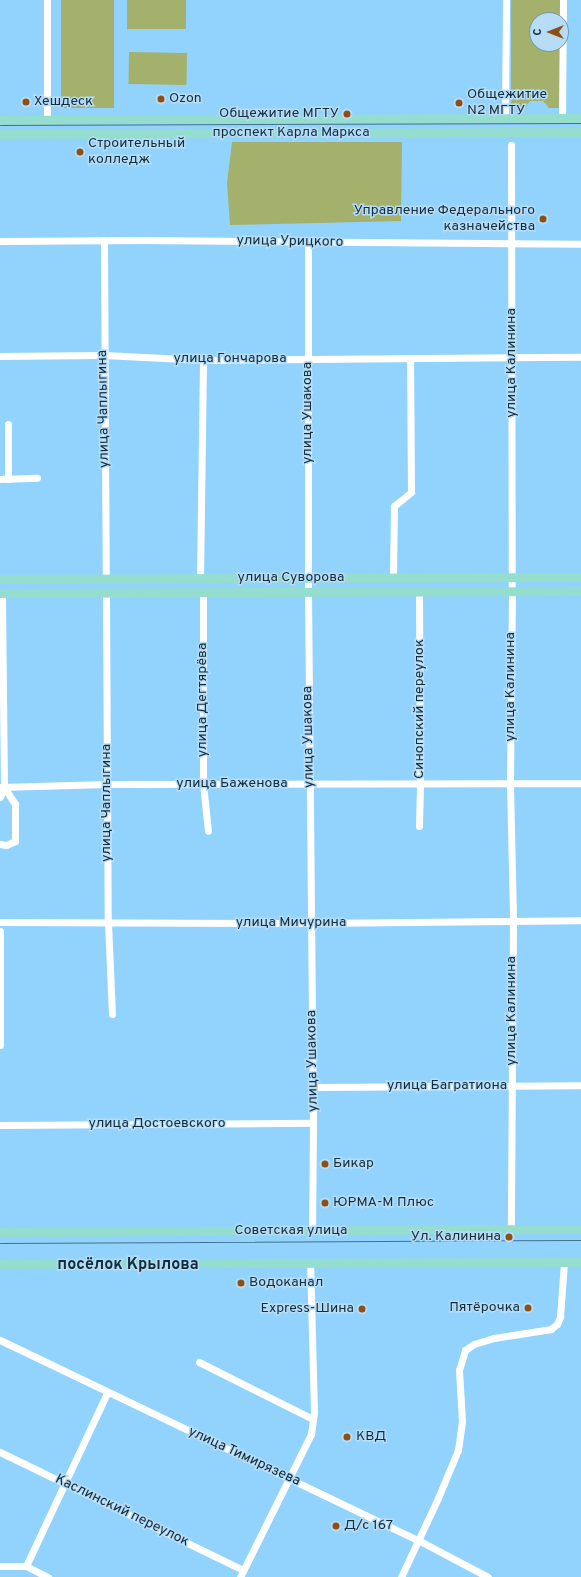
<!DOCTYPE html>
<html>
<head>
<meta charset="utf-8">
<style>
	body { margin:0 }
	#map { position:relative; width:581px; height:1577px; overflow:hidden; background:#92d3fd; font-family:Overpass,sans-serif }
	div>[style] { position:absolute }
	[style*='--x'] { left:calc(var(--x)*1px); top:calc(var(--y)*1px); width:calc(var(--w)*1px); rotate:calc(var(--a)*1deg) }
	.green>* { inset:0; background:#a3b16c; transform-origin:0 0 }
	.minor>* { height:7px; margin:-3.5px; padding:0 3.5px; transform-origin:3.5px; border-radius:3.5px; background:#fff }
	.major>* { height:9px; margin:-4.5px; padding:0 4.5px; transform-origin:4.5px; border-radius:4.5px; background:#95ddce }
	.tram>* { height:1px; margin:-0.5px; padding:0 0.5px; transform-origin:0.5px; border-radius:0.5px; background:#46718c }
	.dots>* { width:11px; height:11px; translate:-50% -50%; box-sizing:border-box; border:2px solid #b7dcf6; border-radius:50% }
	span { translate:-50% -50%; white-space:nowrap; text-align:center; line-height:1.15; -webkit-text-stroke:3px #b7dcf6; paint-order:stroke }
	.poi-label { font-size:14px; color:#122d3d }
	.left { translate:0 -50%; text-align:left }
	.right { translate:-100% -50%; text-align:right }
	.street-label { font-size:14px; color:#122d3d }
	.quarter-label { font-size:16px; color:#122d3d; font-weight:700 }
	.north { position:absolute; left:529px; top:12px; width:40px; height:40px; box-sizing:border-box; background:#b7dcf6; border:1px solid #7596ac; border-radius:50%; rotate:270deg; font-size:11px; font-weight:700; line-height:16px; text-align:center; color:#122d3d }
	.north::after { content:''; display:block; margin:auto; width:14px; height:18px; background:#8e4f14; clip-path:polygon(50% 0,100% 100%,50% 72%,0 100%) }
</style>
</head>
<body>
<div id="map">
	<div class="green">
		<i style="left:61px;top:0;width:53px;height:108px"></i>
		<i style="left:127px;top:0;width:59px;height:29px"></i>
		<i style="clip-path:polygon(511px 0,561px 0,561px 20px,537px 20px,537px 44px,561px 44px,561px 108px,549px 108px,543px 101px,530px 101px,525px 108px,511px 108px)"></i>
		<i style="left:129px;top:52px;width:58px;height:32px;rotate:1deg"></i>
		<i style="clip-path:polygon(232px 142px,402px 142px,401px 221px,230px 225px,227px 183px)"></i>
	</div>
	<div class="minor">
		<i style="--x:562;--y:118;--w:118;--a:-89.5"></i>
		<i style="--x:505;--y:119;--w:119;--a:-89.5"></i>
		<i style="--x:47;--y:120;--w:120;--a:-90"></i>
		<i style="--x:511;--y:145;--w:446;--a:89.9"></i>
		<i style="--x:512;--y:591;--w:193;--a:90.6"></i>
		<i style="--x:510;--y:784;--w:137;--a:88.7"></i>
		<i style="--x:513;--y:921;--w:309;--a:90.4"></i>
		<i style="--x:104;--y:240;--w:339;--a:89.7"></i>
		<i style="--x:0;--y:241;--w:141;--a:-0.4"></i>
		<i style="--x:141;--y:240;--w:440;--a:0.5"></i>
		<i style="--x:308;--y:242;--w:350;--a:90"></i>
		<i style="--x:308;--y:592;--w:531;--a:89.46"></i>
		<i style="--x:313;--y:1123;--w:108;--a:90.5"></i>
		<i style="--x:0;--y:356;--w:104;--a:-0.6"></i>
		<i style="--x:104;--y:355;--w:99;--a:2.9"></i>
		<i style="--x:203;--y:360;--w:378;--a:-0.5"></i>
		<i style="--x:8;--y:424;--w:55;--a:90"></i>
		<i style="--x:0;--y:479;--w:37;--a:-2"></i>
		<i style="--x:393;--y:577;--w:71;--a:-89.2"></i>
		<i style="--x:394;--y:506;--w:22;--a:-39"></i>
		<i style="--x:411;--y:492;--w:133;--a:-90.4"></i>
		<i style="--x:200;--y:578;--w:218;--a:-89.2"></i>
		<i style="--x:106;--y:592;--w:331;--a:89.7"></i>
		<i style="--x:108;--y:923;--w:91;--a:87.5"></i>
		<i style="--x:203;--y:592;--w:192;--a:90"></i>
		<i style="--x:203;--y:784;--w:47;--a:83.9"></i>
		<i style="--x:0;--y:787;--w:107;--a:-1.6"></i>
		<i style="--x:107;--y:784;--w:474;--a:-0.1"></i>
		<i style="--x:0;--y:797;--w:11;--a:-68"></i>
		<i style="--x:4;--y:787;--w:194;--a:-90.6"></i>
		<i style="--x:419;--y:826;--w:42;--a:-88.6"></i>
		<i style="--x:420;--y:784;--w:193;--a:-90.3"></i>
		<i style="--x:0;--y:844;--w:6;--a:9"></i>
		<i style="--x:6;--y:845;--w:10;--a:-24"></i>
		<i style="--x:15;--y:841;--w:37;--a:-90"></i>
		<i style="--x:15;--y:804;--w:20;--a:-123"></i>
		<i style="--x:0;--y:922;--w:311;--a:0.2"></i>
		<i style="--x:311;--y:923;--w:270;--a:-0.6"></i>
		<i style="--x:0;--y:931;--w:114;--a:90"></i>
		<i style="--x:313;--y:1087;--w:268;--a:-0.4"></i>
		<i style="--x:0;--y:1125;--w:313;--a:-0.4"></i>
		<i style="--x:0;--y:1340;--w:463;--a:25.6"></i>
		<i style="--x:418;--y:1540;--w:79;--a:27.9"></i>
		<i style="--x:199;--y:1362;--w:127;--a:26.6"></i>
		<i style="--x:0;--y:1452;--w:270;--a:25.9"></i>
		<i style="--x:0;--y:1566;--w:26;--a:0"></i>
		<i style="--x:26;--y:1566;--w:25;--a:27"></i>
		<i style="--x:26;--y:1566;--w:191;--a:-64.9"></i>
		<i style="--x:240;--y:1577;--w:160;--a:-63.6"></i>
		<i style="--x:311;--y:1434;--w:22;--a:-82"></i>
		<i style="--x:314;--y:1412;--w:149;--a:-91.5"></i>
		<i style="--x:401;--y:1577;--w:87;--a:-64.9"></i>
		<i style="--x:438;--y:1498;--w:52;--a:-67.4"></i>
		<i style="--x:458;--y:1450;--w:29;--a:-82"></i>
		<i style="--x:462;--y:1421;--w:51;--a:-93.4"></i>
		<i style="--x:459;--y:1370;--w:21;--a:-73"></i>
		<i style="--x:465;--y:1350;--w:11;--a:-34"></i>
		<i style="--x:474;--y:1344;--w:21;--a:-17"></i>
		<i style="--x:494;--y:1338;--w:58;--a:-9"></i>
		<i style="--x:551;--y:1329;--w:8;--a:-40"></i>
		<i style="--x:557;--y:1324;--w:8;--a:-67"></i>
		<i style="--x:560;--y:1317;--w:55;--a:-85.8"></i>
	</div>
	<div class="major">
		<i style="--x:0;--y:120;--w:581;--a:-0.2"></i>
		<i style="--x:0;--y:134;--w:581;--a:-0.2"></i>
		<i style="--x:0;--y:579;--w:581;--a:-0.2"></i>
		<i style="--x:0;--y:593;--w:581;--a:-0.2"></i>
		<i style="--x:0;--y:1232;--w:581;--a:-0.3"></i>
		<i style="--x:0;--y:1264;--w:581;--a:-0.2"></i>
	</div>
	<div class="tram">
		<i style="--x:0;--y:125;--w:581;--a:-0.2"></i>
		<i style="--x:0;--y:1243;--w:581;--a:-0.3"></i>
	</div>
	<div class="dots">
		<i style="left:161px;top:99px;background:#8e4f14"></i>
		<i style="left:26px;top:102px;background:#8e4f14"></i>
		<i style="left:459px;top:103px;background:#8e4f14"></i>
		<i style="left:347px;top:114px;background:#8e4f14"></i>
		<i style="left:80px;top:152px;background:#8e4f14"></i>
		<i style="left:543px;top:219px;background:#8e4f14"></i>
		<i style="left:325px;top:1164px;background:#8e4f14"></i>
		<i style="left:325px;top:1203px;background:#8e4f14"></i>
		<i style="left:509px;top:1237px;background:#8e4f14"></i>
		<i style="left:241px;top:1283px;background:#8e4f14"></i>
		<i style="left:528px;top:1308px;background:#8e4f14"></i>
		<i style="left:362px;top:1309px;background:#8e4f14"></i>
		<i style="left:347px;top:1437px;background:#8e4f14"></i>
		<i style="left:336px;top:1526px;background:#8e4f14"></i>
	</div>
	<div class="poi-label">
		<span class="left" style="left:467px;top:103px">Общежитие<br>N2 МГТУ</span>
		<span class="left" style="left:169px;top:99px">Ozon</span>
		<span class="left" style="left:34px;top:102px">Хешдеск</span>
		<span class="right" style="left:339px;top:114px">Общежитие МГТУ</span>
		<span class="left" style="left:88px;top:152px">Строительный<br>колледж</span>
		<span class="right" style="left:535px;top:219px">Управление Федерального<br>казначейства</span>
		<span class="left" style="left:333px;top:1164px">Бикар</span>
		<span class="left" style="left:333px;top:1203px">ЮРМА-М Плюс</span>
		<span class="right" style="left:501px;top:1237px">Ул. Калинина</span>
		<span class="left" style="left:249px;top:1283px">Водоканал</span>
		<span class="right" style="left:520px;top:1308px">Пятёрочка</span>
		<span class="right" style="left:354px;top:1309px">Express-Шина</span>
		<span class="left" style="left:356px;top:1437px">КВД</span>
		<span class="left" style="left:344px;top:1526px">Д/с 167</span>
	</div>
	<div class="street-label">
		<span style="left:291px;top:133px">проспект Карла Маркса</span>
		<span style="left:290px;top:242px;rotate:1deg">улица Урицкого</span>
		<span style="left:230px;top:359px">улица Гончарова</span>
		<span style="left:512px;top:363px;rotate:-90deg">улица Калинина</span>
		<span style="left:104px;top:409px;rotate:-91deg">улица Чаплыгина</span>
		<span style="left:308px;top:413px;rotate:-90deg">улица Ушакова</span>
		<span style="left:291px;top:578px">улица Суворова</span>
		<span style="left:511px;top:687px;rotate:-90deg">улица Калинина</span>
		<span style="left:203px;top:700px;rotate:-90deg">улица Дегтярёва</span>
		<span style="left:420px;top:709px;rotate:-90deg">Синопский переулок</span>
		<span style="left:309px;top:737px;rotate:-91deg">улица Ушакова</span>
		<span style="left:232px;top:784px">улица Баженова</span>
		<span style="left:107px;top:803px;rotate:-90deg">улица Чаплыгина</span>
		<span style="left:291px;top:923px">улица Мичурина</span>
		<span style="left:512px;top:1011px;rotate:-90deg">улица Калинина</span>
		<span style="left:313px;top:1061px;rotate:-91deg">улица Ушакова</span>
		<span style="left:447px;top:1086px">улица Багратиона</span>
		<span style="left:157px;top:1124px">улица Достоевского</span>
		<span style="left:291px;top:1231px">Советская улица</span>
		<span style="left:244px;top:1457px;rotate:25deg">улица Тимирязева</span>
		<span style="left:122px;top:1511px;rotate:26deg">Каслинский переулок</span>
	</div>
	<div class="quarter-label">
		<span style="left:128px;top:1265px">посёлок Крылова</span>
	</div>
	<div class="north">С</div>
</div>
</body>
</html>
